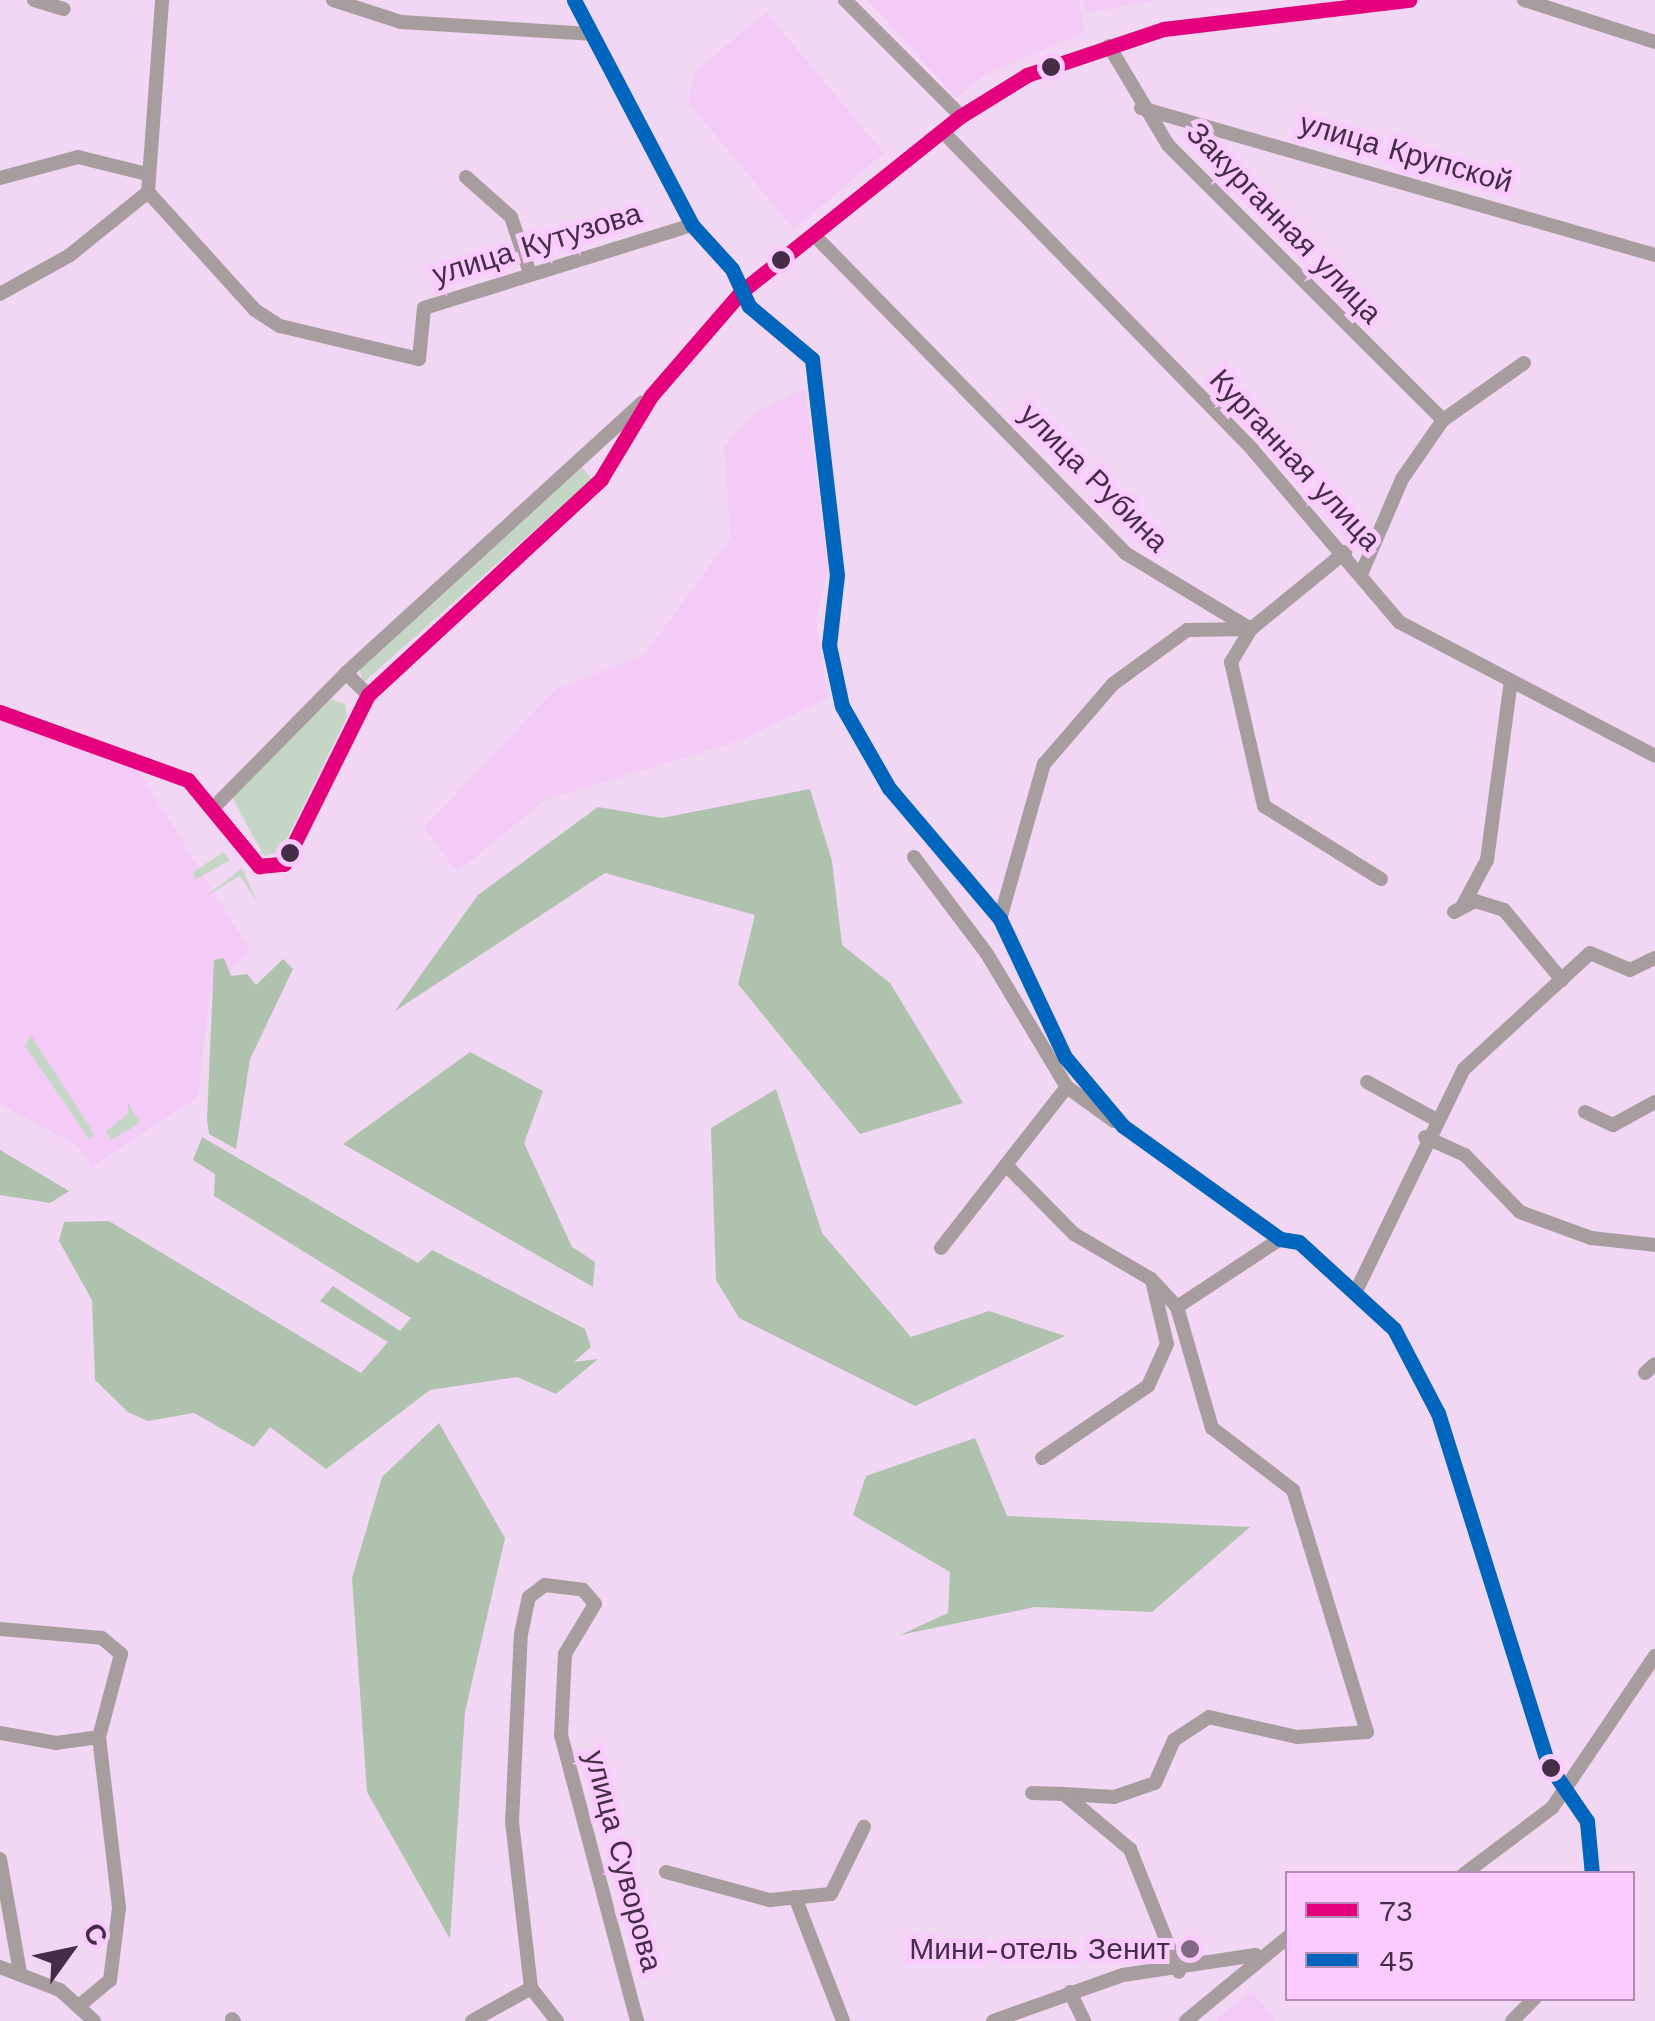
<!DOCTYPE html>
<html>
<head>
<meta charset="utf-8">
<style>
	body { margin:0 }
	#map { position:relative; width:1655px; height:2021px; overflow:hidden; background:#f1d7f3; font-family:"Work Sans",sans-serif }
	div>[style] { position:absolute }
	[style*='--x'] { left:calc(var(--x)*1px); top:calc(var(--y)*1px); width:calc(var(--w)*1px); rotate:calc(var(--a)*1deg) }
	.built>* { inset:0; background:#f3cbf6 }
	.green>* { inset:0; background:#c6d6c6 }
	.forest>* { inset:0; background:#aec2ae }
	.minor>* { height:14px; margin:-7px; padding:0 7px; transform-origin:7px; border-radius:7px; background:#a89d9e }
	.bus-1>* { height:15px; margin:-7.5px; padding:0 7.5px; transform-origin:7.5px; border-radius:7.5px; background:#e5007d }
	.bus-2>* { height:15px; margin:-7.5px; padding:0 7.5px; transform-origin:7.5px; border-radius:7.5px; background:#0065bd }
	.dots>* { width:28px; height:28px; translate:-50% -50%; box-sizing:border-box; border:5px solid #fbcbff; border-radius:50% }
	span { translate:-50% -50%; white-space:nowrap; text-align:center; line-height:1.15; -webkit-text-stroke:10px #fbcbff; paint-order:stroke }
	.street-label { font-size:30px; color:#452d47 }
	.poi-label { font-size:30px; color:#452d47 }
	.right { translate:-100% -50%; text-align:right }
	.legend { position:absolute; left:1285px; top:1871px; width:350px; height:130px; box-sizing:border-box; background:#fbcbff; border:2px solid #b28cb5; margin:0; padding:12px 18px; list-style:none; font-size:30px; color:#452d47 }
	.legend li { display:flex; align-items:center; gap:20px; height:50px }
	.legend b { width:50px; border:2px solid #b28cb5 }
	.north { position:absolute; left:20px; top:1901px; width:100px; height:100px; -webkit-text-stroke:8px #fbcbff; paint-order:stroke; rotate:57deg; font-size:28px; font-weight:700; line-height:40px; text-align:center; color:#452d47 }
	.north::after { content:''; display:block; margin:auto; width:35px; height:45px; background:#452d47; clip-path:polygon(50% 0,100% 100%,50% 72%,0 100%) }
</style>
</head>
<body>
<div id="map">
	<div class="built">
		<i style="clip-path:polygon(868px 0,1079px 0,1085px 32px,985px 75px,956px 98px)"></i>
		<i style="clip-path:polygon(1083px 0,1158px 0,1086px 13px)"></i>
		<i style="clip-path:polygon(766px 12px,884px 153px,794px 229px,689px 103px,694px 73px)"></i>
		<i style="clip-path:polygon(805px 388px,828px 568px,816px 621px,828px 698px,742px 740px,545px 800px,457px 872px,424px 827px,555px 690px,645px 654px,731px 537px,724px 445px,757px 412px)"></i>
		<i style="clip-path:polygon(0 714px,133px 761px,250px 951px,210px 992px,198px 1097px,92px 1167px,78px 1146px,0 1104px)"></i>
		<i style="clip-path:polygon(1252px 1991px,1275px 2021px,1218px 2021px,1216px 2019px)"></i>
	</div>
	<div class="green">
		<i style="clip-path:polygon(579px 465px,592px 479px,364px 682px,359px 669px)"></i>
		<i style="clip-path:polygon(328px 698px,345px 704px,347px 717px,281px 851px,264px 856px,232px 797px)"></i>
		<i style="clip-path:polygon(224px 852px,230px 860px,195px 880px,193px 872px)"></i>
		<i style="clip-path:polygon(242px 868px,258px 904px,240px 876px,206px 896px)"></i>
		<i style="clip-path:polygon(31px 1035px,94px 1134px,90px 1140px,25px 1046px)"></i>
		<i style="clip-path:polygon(126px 1100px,140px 1123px,111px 1140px,106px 1131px,129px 1113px)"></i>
	</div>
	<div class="forest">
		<i style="clip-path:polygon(810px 789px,832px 861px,842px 945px,890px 983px,963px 1103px,860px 1134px,738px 984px,755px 915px,605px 873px,395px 1011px,478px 895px,598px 807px,662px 818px)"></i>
		<i style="clip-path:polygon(224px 958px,231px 976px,247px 974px,256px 985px,283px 959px,293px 969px,250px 1059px,236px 1149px,209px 1134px,207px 1119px,214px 960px)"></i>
		<i style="clip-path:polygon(470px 1052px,543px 1091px,524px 1143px,572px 1247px,595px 1262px,593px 1287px,343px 1144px)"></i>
		<i style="clip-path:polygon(776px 1089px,822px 1233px,911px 1337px,989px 1311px,1065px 1336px,915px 1406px,739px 1318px,716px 1280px,711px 1128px)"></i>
		<i style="clip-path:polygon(202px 1137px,418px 1263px,432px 1250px,585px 1329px,591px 1347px,574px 1362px,598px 1359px,556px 1394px,517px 1377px,430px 1390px,326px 1469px,270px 1427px,254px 1447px,194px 1413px,148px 1421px,128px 1412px,95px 1380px,92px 1300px,59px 1241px,64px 1222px,109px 1221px,361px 1373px,388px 1342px,320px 1301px,333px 1286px,400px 1331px,411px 1318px,214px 1196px,215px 1174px,193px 1160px)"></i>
		<i style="clip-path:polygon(0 1150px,69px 1191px,50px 1203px,0 1195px)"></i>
		<i style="clip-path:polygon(439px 1423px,505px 1538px,465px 1712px,450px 1939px,367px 1792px,352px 1578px,382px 1477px)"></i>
		<i style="clip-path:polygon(975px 1438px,1007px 1516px,1250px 1527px,1152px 1612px,1035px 1607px,900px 1635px,948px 1613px,950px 1572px,853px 1515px,866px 1476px)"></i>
	</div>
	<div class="minor">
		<i style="--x:34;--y:0;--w:31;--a:17"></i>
		<i style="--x:333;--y:0;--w:71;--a:17.9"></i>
		<i style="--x:401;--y:22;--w:189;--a:3.6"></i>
		<i style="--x:574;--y:0;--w:254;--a:62.3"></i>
		<i style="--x:692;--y:225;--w:59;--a:47.7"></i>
		<i style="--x:732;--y:269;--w:41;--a:65.3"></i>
		<i style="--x:749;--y:306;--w:82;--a:40.1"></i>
		<i style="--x:812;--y:359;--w:217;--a:83.4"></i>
		<i style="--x:837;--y:575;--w:70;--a:96.5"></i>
		<i style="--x:829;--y:645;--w:62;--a:78"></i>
		<i style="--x:842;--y:706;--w:95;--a:60.2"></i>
		<i style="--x:889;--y:788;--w:172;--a:49.7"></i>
		<i style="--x:1000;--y:919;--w:153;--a:64.8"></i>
		<i style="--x:1065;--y:1057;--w:90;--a:50"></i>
		<i style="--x:1123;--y:1126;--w:193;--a:35.7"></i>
		<i style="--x:1280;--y:1239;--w:19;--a:9"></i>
		<i style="--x:1299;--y:1242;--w:129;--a:42.5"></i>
		<i style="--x:1394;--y:1329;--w:95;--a:62.4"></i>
		<i style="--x:1438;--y:1413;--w:368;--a:72.6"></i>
		<i style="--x:1548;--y:1764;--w:69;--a:55.6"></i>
		<i style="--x:1587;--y:1821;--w:53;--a:84.6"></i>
		<i style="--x:845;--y:0;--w:164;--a:45"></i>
		<i style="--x:1524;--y:0;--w:138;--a:17.8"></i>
		<i style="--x:1109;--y:46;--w:115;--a:59.2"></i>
		<i style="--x:1168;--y:145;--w:389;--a:45"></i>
		<i style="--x:1141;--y:108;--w:535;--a:15.96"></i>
		<i style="--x:943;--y:132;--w:443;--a:45.7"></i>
		<i style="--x:1252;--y:449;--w:227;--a:49.6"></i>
		<i style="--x:1399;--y:622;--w:289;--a:27.6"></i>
		<i style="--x:466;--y:177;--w:60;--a:41.6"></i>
		<i style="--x:511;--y:217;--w:59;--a:71.3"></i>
		<i style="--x:0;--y:178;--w:81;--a:-15.1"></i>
		<i style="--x:78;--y:157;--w:71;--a:13.8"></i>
		<i style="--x:148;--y:192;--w:159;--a:47.8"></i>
		<i style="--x:255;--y:310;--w:30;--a:33"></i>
		<i style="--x:280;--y:326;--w:143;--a:13.4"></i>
		<i style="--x:419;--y:359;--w:51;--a:-84.4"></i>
		<i style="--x:424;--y:308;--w:281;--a:-17.2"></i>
		<i style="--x:148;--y:192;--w:193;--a:-85.8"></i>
		<i style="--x:814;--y:235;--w:445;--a:45.6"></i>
		<i style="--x:1125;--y:553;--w:147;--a:31.1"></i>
		<i style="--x:1251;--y:629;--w:39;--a:121"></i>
		<i style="--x:1231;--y:662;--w:148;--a:77.1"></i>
		<i style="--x:1264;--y:806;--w:138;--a:32"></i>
		<i style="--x:0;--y:294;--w:80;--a:-29.1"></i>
		<i style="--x:70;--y:255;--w:100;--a:-38.9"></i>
		<i style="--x:1362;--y:572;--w:101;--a:-66.7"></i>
		<i style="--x:1402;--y:479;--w:72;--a:-55.2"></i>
		<i style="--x:1443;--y:420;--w:99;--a:-35.1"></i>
		<i style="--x:346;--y:673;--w:31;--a:45"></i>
		<i style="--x:0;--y:712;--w:200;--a:19.9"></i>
		<i style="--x:188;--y:780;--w:112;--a:50.5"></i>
		<i style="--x:259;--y:866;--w:25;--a:-5"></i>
		<i style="--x:284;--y:864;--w:189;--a:-63.6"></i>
		<i style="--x:368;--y:695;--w:318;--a:-42.8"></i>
		<i style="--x:601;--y:479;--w:97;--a:-58.9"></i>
		<i style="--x:651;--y:396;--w:138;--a:-49.1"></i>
		<i style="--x:741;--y:292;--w:282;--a:-38.7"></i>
		<i style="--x:961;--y:116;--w:78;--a:-31.8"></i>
		<i style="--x:1027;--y:75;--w:145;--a:-18.6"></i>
		<i style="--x:1164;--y:29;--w:247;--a:-6.8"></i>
		<i style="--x:217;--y:804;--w:184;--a:-45.4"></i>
		<i style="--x:346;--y:673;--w:401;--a:-42.4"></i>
		<i style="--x:914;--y:857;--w:121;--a:53"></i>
		<i style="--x:987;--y:954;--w:155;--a:59"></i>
		<i style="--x:1067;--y:1087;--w:58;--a:35.9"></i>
		<i style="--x:1463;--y:905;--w:51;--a:-61.9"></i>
		<i style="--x:1487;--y:860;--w:175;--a:-82.4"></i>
		<i style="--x:1454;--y:912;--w:24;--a:-28"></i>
		<i style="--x:1475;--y:901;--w:30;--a:17"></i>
		<i style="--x:1504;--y:910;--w:91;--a:50.4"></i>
		<i style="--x:1000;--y:919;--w:161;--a:-74.2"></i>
		<i style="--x:1044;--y:764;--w:106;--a:-49.2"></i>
		<i style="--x:1113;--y:684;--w:92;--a:-36.1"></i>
		<i style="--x:1187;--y:630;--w:64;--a:-0.9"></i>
		<i style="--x:1251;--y:629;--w:122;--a:-39.3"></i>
		<i style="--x:1367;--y:1082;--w:75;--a:28.6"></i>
		<i style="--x:1585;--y:1112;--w:31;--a:25"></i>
		<i style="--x:1613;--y:1125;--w:48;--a:-28.7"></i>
		<i style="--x:1425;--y:1137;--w:44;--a:24.2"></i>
		<i style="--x:1465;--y:1155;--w:79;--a:46"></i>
		<i style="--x:1520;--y:1212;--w:76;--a:20.1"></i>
		<i style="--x:1591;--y:1238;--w:64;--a:6.2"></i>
		<i style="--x:1006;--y:1165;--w:97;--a:45.4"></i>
		<i style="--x:1074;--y:1234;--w:89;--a:30.3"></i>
		<i style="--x:1151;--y:1279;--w:38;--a:47"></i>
		<i style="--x:1177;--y:1307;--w:126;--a:73.9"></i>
		<i style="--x:1212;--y:1428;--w:102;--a:37.4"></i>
		<i style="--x:1293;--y:1490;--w:253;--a:73"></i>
		<i style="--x:1367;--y:1732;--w:70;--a:175.9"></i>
		<i style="--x:1297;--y:1737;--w:90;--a:-167.2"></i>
		<i style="--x:1209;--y:1717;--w:42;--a:146.7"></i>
		<i style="--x:1174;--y:1740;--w:47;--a:113.8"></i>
		<i style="--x:1155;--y:1783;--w:43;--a:161.1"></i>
		<i style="--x:1114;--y:1797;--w:50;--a:-176.6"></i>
		<i style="--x:941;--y:1248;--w:204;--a:-52"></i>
		<i style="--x:1358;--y:1287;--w:242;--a:-64.1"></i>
		<i style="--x:1464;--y:1069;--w:171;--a:-42.6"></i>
		<i style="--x:1590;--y:953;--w:43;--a:23"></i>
		<i style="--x:1630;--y:970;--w:28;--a:-26"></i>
		<i style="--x:1177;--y:1307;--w:123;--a:-33.4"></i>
		<i style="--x:1645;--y:1373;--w:13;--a:-42"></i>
		<i style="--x:1042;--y:1458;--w:128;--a:-34.2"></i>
		<i style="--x:1148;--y:1386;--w:46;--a:-65.7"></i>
		<i style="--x:1167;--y:1344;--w:61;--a:-103.3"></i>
		<i style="--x:0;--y:1629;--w:102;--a:5"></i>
		<i style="--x:102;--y:1638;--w:25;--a:40"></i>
		<i style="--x:121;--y:1654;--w:86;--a:104.8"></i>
		<i style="--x:99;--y:1737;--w:172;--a:83.3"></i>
		<i style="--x:119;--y:1908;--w:73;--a:97.1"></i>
		<i style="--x:110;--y:1980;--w:38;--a:140"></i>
		<i style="--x:0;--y:1733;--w:57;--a:10.1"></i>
		<i style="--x:56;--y:1743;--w:43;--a:-7.9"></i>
		<i style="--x:1032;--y:1793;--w:32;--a:2"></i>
		<i style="--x:1064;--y:1794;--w:86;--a:39.8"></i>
		<i style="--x:1130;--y:1849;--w:132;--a:68.3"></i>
		<i style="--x:0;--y:1859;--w:115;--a:80"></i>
		<i style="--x:666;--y:1872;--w:108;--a:15.1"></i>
		<i style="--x:770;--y:1900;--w:61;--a:-5.6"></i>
		<i style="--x:831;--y:1894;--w:75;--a:-63.8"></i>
		<i style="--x:1464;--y:1874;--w:110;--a:-36.9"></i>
		<i style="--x:1552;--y:1808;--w:184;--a:-55.9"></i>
		<i style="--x:795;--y:1897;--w:133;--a:68.8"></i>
		<i style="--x:0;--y:1967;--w:64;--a:21"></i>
		<i style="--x:60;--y:1990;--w:46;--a:42.4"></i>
		<i style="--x:1070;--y:1992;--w:32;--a:64"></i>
		<i style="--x:232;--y:2019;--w:3;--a:45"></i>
		<i style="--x:472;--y:2021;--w:68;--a:-29.2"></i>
		<i style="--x:557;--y:2021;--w:42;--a:-128.2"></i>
		<i style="--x:531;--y:1988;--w:167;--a:-96.5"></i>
		<i style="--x:512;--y:1822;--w:188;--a:-87.3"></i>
		<i style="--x:521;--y:1634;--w:38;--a:-78"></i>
		<i style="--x:529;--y:1597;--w:20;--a:-37"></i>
		<i style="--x:545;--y:1585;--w:38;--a:7"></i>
		<i style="--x:583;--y:1590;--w:18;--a:49"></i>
		<i style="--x:595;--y:1604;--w:58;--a:121"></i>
		<i style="--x:565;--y:1654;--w:81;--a:92.8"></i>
		<i style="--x:561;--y:1735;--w:296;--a:75.1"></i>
		<i style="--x:993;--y:2021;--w:138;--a:-19.5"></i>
		<i style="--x:1123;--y:1975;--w:134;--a:-8.6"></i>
		<i style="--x:1186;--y:2021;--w:132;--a:-39.5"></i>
		<i style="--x:1512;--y:2021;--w:33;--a:-45"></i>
	</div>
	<div class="bus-1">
		<i style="--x:0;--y:712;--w:200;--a:19.9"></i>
		<i style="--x:188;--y:780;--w:112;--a:50.5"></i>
		<i style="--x:259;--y:866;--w:25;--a:-5"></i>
		<i style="--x:284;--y:864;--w:189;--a:-63.6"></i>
		<i style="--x:368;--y:695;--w:318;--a:-42.8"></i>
		<i style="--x:601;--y:479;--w:97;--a:-58.9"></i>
		<i style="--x:651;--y:396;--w:138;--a:-49.1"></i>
		<i style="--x:741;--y:292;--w:282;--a:-38.7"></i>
		<i style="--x:961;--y:116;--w:78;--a:-31.8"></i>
		<i style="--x:1027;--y:75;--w:145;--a:-18.6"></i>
		<i style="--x:1164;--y:29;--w:247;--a:-6.8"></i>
	</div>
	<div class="bus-2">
		<i style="--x:574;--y:0;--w:254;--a:62.3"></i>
		<i style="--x:692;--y:225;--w:59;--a:47.7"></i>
		<i style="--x:732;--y:269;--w:41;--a:65.3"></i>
		<i style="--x:749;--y:306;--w:82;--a:40.1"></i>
		<i style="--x:812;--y:359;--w:217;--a:83.4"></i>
		<i style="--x:837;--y:575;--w:70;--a:96.5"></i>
		<i style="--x:829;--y:645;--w:62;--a:78"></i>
		<i style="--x:842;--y:706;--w:95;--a:60.2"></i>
		<i style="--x:889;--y:788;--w:172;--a:49.7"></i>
		<i style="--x:1000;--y:919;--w:153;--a:64.8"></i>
		<i style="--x:1065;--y:1057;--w:90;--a:50"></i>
		<i style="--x:1123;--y:1126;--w:193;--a:35.7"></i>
		<i style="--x:1280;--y:1239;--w:19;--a:9"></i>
		<i style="--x:1299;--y:1242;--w:129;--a:42.5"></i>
		<i style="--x:1394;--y:1329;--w:95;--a:62.4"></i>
		<i style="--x:1438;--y:1413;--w:368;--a:72.6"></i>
		<i style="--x:1548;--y:1764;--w:69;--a:55.6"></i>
		<i style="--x:1587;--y:1821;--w:53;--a:84.6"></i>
	</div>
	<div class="dots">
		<i style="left:1051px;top:67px;background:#452d47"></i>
		<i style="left:781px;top:260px;background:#452d47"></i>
		<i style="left:290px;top:853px;background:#452d47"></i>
		<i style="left:1551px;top:1768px;background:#452d47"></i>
		<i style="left:1190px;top:1949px;background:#816883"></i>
	</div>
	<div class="street-label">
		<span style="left:1406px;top:153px;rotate:16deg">улица Крупской</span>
		<span style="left:1284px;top:223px;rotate:46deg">Закурганная улица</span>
		<span style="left:537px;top:244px;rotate:-17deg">улица Кутузова</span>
		<span style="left:1295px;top:460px;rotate:47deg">Курганная улица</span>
		<span style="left:1094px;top:478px;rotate:45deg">улица Рубина</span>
		<span style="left:623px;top:1861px;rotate:75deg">улица Суворова</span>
	</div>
	<div class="poi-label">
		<span class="right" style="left:1170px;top:1949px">Мини-отель Зенит</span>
	</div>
	<ul class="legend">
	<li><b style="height:12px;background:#e5007d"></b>73</li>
	<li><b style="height:12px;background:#0065bd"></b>45</li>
	</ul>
	<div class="north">С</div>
</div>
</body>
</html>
